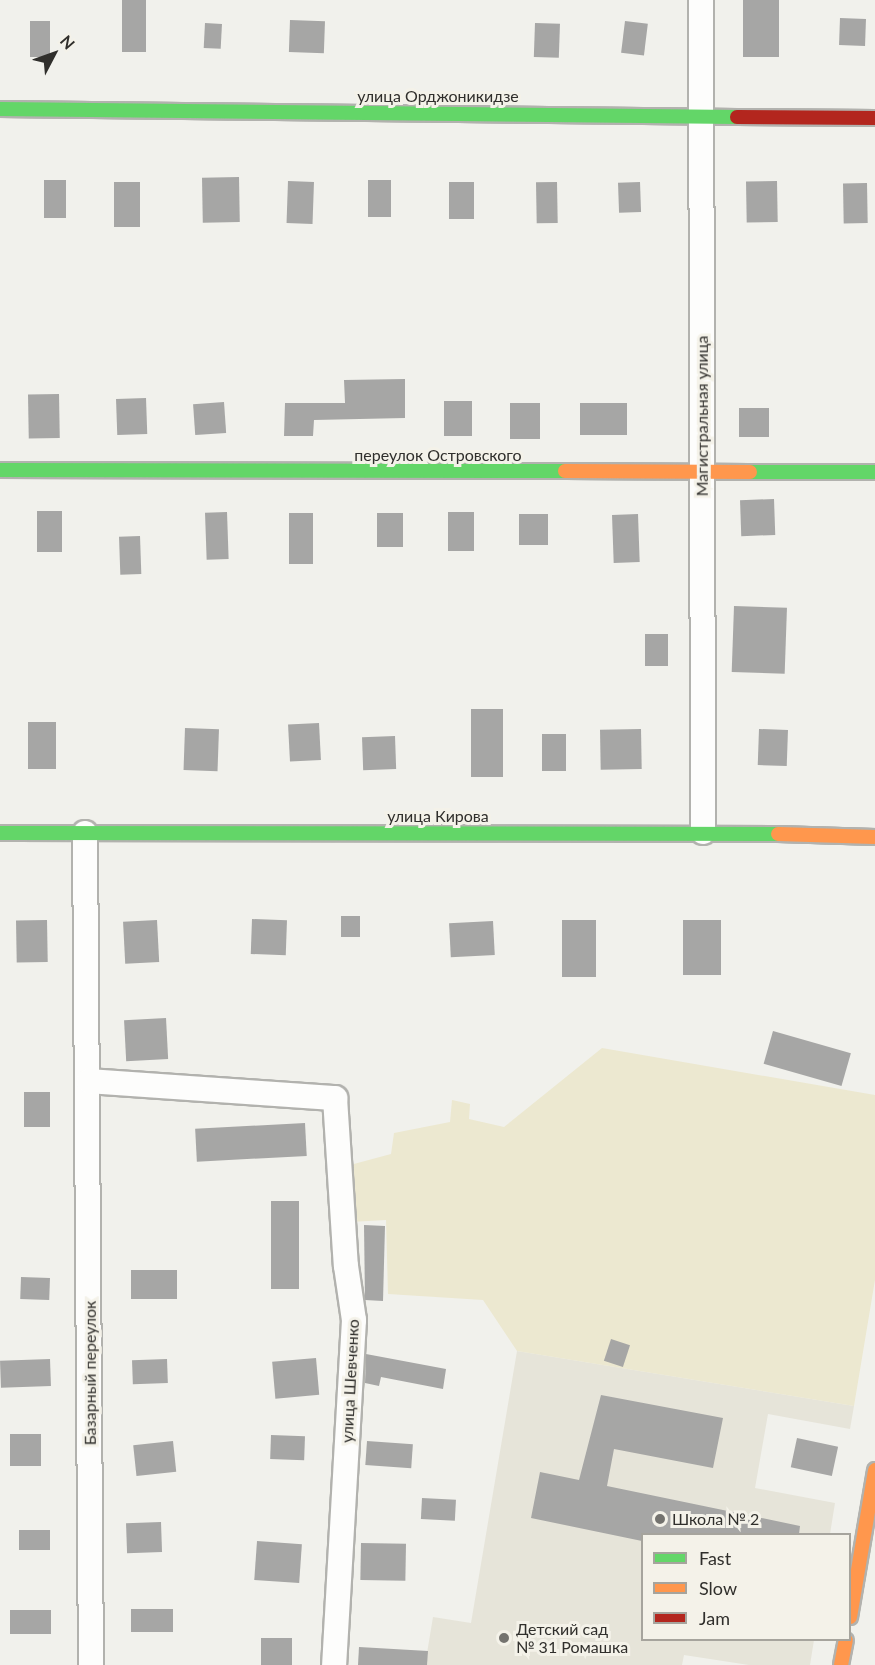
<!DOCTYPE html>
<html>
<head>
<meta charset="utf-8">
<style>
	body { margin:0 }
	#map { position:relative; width:875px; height:1665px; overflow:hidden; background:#f1f1ec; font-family:Lato,sans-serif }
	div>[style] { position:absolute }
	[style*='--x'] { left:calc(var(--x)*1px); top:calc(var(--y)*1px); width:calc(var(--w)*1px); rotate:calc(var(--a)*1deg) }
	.built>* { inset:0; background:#e6e4d9 }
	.green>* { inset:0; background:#ece8d0 }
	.building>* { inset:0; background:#a6a6a5; transform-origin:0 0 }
	.roads { filter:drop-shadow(2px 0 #b2b2ae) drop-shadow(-2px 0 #b2b2ae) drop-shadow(0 2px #b2b2ae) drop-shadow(0 -2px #b2b2ae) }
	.street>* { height:24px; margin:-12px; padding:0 12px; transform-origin:12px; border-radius:12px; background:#fdfdfc }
	.fast>* { height:14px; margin:-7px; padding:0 7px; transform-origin:7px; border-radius:7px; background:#63d668 }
	.slow>* { height:14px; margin:-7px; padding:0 7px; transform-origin:7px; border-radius:7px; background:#ff974d }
	.jam>* { height:14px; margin:-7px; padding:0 7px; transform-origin:7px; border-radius:7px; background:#b3261e }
	.dots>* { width:16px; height:16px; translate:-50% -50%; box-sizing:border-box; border:3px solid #f4f2e9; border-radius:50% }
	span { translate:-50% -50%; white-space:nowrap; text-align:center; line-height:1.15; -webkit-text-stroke:6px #f4f2e9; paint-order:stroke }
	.street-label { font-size:16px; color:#302f2c }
	.poi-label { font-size:16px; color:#302f2c }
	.left { translate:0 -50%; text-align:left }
	.legend { position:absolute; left:641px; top:1533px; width:210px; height:108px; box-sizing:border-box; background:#f4f2e9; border:2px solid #a6a49d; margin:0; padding:8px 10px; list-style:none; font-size:18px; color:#302f2c }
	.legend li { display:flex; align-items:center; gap:12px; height:30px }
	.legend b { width:30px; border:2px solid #a6a49d }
	.north { position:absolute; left:24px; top:24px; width:60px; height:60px; -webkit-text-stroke:4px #f4f2e9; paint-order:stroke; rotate:49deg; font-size:16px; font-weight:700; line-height:24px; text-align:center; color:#302f2c }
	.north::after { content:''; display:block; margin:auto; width:21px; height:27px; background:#302f2c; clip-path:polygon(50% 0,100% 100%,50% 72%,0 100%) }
</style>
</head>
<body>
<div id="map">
	<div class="built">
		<i style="clip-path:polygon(517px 1351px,854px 1406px,850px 1429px,768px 1414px,755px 1488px,835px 1503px,830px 1534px,642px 1534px,642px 1640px,814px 1640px,810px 1665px,749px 1665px,684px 1655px,682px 1665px,425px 1665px,433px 1617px,471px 1623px)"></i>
	</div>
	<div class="green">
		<i style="clip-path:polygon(602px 1048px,875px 1095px,875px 1280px,854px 1406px,517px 1351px,483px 1300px,388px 1294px,386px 1220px,350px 1222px,350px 1165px,391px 1154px,394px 1133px,450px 1122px,452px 1100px,470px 1104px,469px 1119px,504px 1127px)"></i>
	</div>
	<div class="building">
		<i style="left:122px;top:0;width:24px;height:52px"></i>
		<i style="left:743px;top:0;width:36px;height:57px"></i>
		<i style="left:840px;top:18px;width:26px;height:27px;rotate:2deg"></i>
		<i style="left:290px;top:20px;width:35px;height:32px;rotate:2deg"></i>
		<i style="left:30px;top:21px;width:20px;height:36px"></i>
		<i style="left:625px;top:21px;width:23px;height:32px;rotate:7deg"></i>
		<i style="left:205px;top:23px;width:17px;height:25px;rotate:3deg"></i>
		<i style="left:535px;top:23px;width:25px;height:34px;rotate:2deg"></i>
		<i style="left:239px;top:177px;width:45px;height:37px;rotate:89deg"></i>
		<i style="left:44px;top:180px;width:22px;height:38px"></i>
		<i style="left:368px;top:180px;width:23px;height:37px"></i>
		<i style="left:288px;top:181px;width:26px;height:42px;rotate:2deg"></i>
		<i style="left:777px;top:181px;width:41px;height:31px;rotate:89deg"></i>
		<i style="left:114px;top:182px;width:26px;height:45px"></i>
		<i style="left:449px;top:182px;width:25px;height:37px"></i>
		<i style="left:557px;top:182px;width:41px;height:21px;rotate:89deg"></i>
		<i style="left:640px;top:182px;width:30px;height:22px;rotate:88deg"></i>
		<i style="left:867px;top:183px;width:40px;height:24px;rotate:89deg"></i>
		<i style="clip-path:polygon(405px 379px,405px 418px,314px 420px,313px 436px,284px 436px,285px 403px,345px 403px,344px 380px)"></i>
		<i style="left:59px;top:394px;width:44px;height:31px;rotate:89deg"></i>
		<i style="left:146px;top:398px;width:36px;height:30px;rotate:88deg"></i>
		<i style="left:444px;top:401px;width:28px;height:35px"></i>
		<i style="left:224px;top:402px;width:31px;height:31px;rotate:86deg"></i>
		<i style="left:510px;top:403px;width:30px;height:36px"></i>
		<i style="left:580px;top:403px;width:47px;height:32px"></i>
		<i style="left:739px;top:408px;width:30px;height:29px"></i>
		<i style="left:774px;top:499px;width:36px;height:34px;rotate:88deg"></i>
		<i style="left:37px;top:511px;width:25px;height:41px"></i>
		<i style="left:227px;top:512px;width:47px;height:22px;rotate:88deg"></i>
		<i style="left:448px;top:512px;width:26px;height:39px"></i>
		<i style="left:289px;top:513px;width:24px;height:51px"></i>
		<i style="left:377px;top:513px;width:26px;height:34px"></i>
		<i style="left:519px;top:514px;width:29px;height:31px"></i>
		<i style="left:638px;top:514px;width:48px;height:26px;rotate:88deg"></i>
		<i style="left:140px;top:536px;width:38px;height:21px;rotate:88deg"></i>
		<i style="left:734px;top:606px;width:53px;height:66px;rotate:2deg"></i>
		<i style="left:668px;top:634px;width:32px;height:23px;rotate:90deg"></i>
		<i style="left:471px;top:709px;width:32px;height:68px"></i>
		<i style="left:28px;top:722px;width:28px;height:47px"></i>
		<i style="left:319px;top:723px;width:37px;height:31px;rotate:87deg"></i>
		<i style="left:185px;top:728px;width:34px;height:42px;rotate:2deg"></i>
		<i style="left:641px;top:729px;width:40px;height:41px;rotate:89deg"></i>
		<i style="left:759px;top:729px;width:29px;height:36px;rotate:2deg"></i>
		<i style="left:542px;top:734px;width:24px;height:37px"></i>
		<i style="left:395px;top:736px;width:33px;height:33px;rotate:88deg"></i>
		<i style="left:341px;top:916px;width:19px;height:21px"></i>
		<i style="left:252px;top:919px;width:35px;height:35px;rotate:2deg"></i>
		<i style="left:47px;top:920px;width:42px;height:31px;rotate:89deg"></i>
		<i style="left:157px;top:920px;width:42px;height:34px;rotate:87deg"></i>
		<i style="left:562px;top:920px;width:34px;height:57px"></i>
		<i style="left:683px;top:920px;width:38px;height:55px"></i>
		<i style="left:493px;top:921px;width:34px;height:44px;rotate:87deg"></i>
		<i style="left:166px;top:1018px;width:41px;height:42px;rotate:87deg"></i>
		<i style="left:773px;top:1031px;width:81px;height:34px;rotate:16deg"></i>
		<i style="left:24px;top:1092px;width:26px;height:35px"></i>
		<i style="left:305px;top:1123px;width:33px;height:110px;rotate:87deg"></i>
		<i style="left:271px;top:1201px;width:28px;height:88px"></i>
		<i style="clip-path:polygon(364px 1225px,385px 1226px,383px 1301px,365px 1300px)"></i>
		<i style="left:131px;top:1270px;width:46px;height:29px"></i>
		<i style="left:21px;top:1277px;width:29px;height:22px;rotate:2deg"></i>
		<i style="left:611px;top:1339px;width:20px;height:23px;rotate:18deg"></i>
		<i style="clip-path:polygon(366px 1354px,446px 1369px,443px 1389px,381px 1377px,379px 1386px,365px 1383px)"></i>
		<i style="left:316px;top:1358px;width:37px;height:44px;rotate:85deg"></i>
		<i style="left:50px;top:1359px;width:27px;height:50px;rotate:88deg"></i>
		<i style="left:167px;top:1359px;width:24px;height:35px;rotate:88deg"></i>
		<i style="clip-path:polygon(601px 1395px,723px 1418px,713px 1468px,614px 1449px,607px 1486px,800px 1526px,799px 1534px,642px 1534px,642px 1541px,531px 1518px,540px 1472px,579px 1480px)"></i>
		<i style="left:10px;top:1434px;width:31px;height:32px"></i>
		<i style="left:271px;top:1435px;width:34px;height:24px;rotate:2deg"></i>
		<i style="left:797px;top:1438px;width:42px;height:30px;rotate:12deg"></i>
		<i style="left:173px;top:1441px;width:31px;height:40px;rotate:84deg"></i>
		<i style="left:367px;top:1441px;width:46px;height:24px;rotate:4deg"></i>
		<i style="left:422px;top:1498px;width:34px;height:21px;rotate:3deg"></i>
		<i style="left:161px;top:1522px;width:30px;height:35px;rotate:88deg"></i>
		<i style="left:19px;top:1530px;width:31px;height:20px"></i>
		<i style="left:257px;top:1541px;width:45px;height:39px;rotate:4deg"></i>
		<i style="left:361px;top:1543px;width:45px;height:37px;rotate:1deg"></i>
		<i style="left:131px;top:1609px;width:42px;height:23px"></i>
		<i style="left:10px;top:1610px;width:41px;height:24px"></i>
		<i style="left:261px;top:1638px;width:31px;height:27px"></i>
		<i style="clip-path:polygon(359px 1647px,428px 1651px,427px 1665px,358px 1665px)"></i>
	</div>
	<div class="roads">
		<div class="street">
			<i style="--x:701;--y:0;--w:832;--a:89.86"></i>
			<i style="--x:85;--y:833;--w:832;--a:89.59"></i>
			<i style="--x:89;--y:1081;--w:247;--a:4"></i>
			<i style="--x:335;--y:1098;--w:168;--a:86.3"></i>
			<i style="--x:346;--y:1266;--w:55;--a:81.6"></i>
			<i style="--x:354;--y:1320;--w:346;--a:93.3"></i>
		</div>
		<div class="fast">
			<i style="--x:0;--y:109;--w:737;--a:0.62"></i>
			<i style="--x:0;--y:470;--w:565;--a:0.1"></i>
			<i style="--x:750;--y:472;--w:125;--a:0"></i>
			<i style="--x:0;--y:833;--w:778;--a:0.07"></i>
		</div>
		<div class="slow">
			<i style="--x:565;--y:471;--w:185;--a:0.3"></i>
			<i style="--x:778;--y:834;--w:97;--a:1.8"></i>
			<i style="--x:850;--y:1617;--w:149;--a:-80.3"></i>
			<i style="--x:841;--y:1665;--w:25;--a:-79"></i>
		</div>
		<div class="jam">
			<i style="--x:737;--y:117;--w:138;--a:0.4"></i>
		</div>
	</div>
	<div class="dots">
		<i style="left:660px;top:1519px;background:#74736f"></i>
		<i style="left:504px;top:1638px;background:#74736f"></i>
	</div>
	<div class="street-label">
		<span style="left:438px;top:96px">улица Орджоникидзе</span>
		<span style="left:702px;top:416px;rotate:-90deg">Магистральная улица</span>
		<span style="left:438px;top:455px">переулок Островского</span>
		<span style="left:438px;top:816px">улица Кирова</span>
		<span style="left:90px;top:1373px;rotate:-90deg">Базарный переулок</span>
		<span style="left:350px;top:1381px;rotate:-87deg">улица Шевченко</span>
	</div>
	<div class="poi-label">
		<span class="left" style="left:672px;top:1519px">Школа № 2</span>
		<span class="left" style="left:516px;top:1638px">Детский сад<br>№ 31 Ромашка</span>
	</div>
	<ul class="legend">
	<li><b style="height:8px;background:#63d668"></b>Fast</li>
	<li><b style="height:8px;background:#ff974d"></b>Slow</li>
	<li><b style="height:8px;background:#b3261e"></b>Jam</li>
	</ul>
	<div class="north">N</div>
</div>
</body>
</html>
